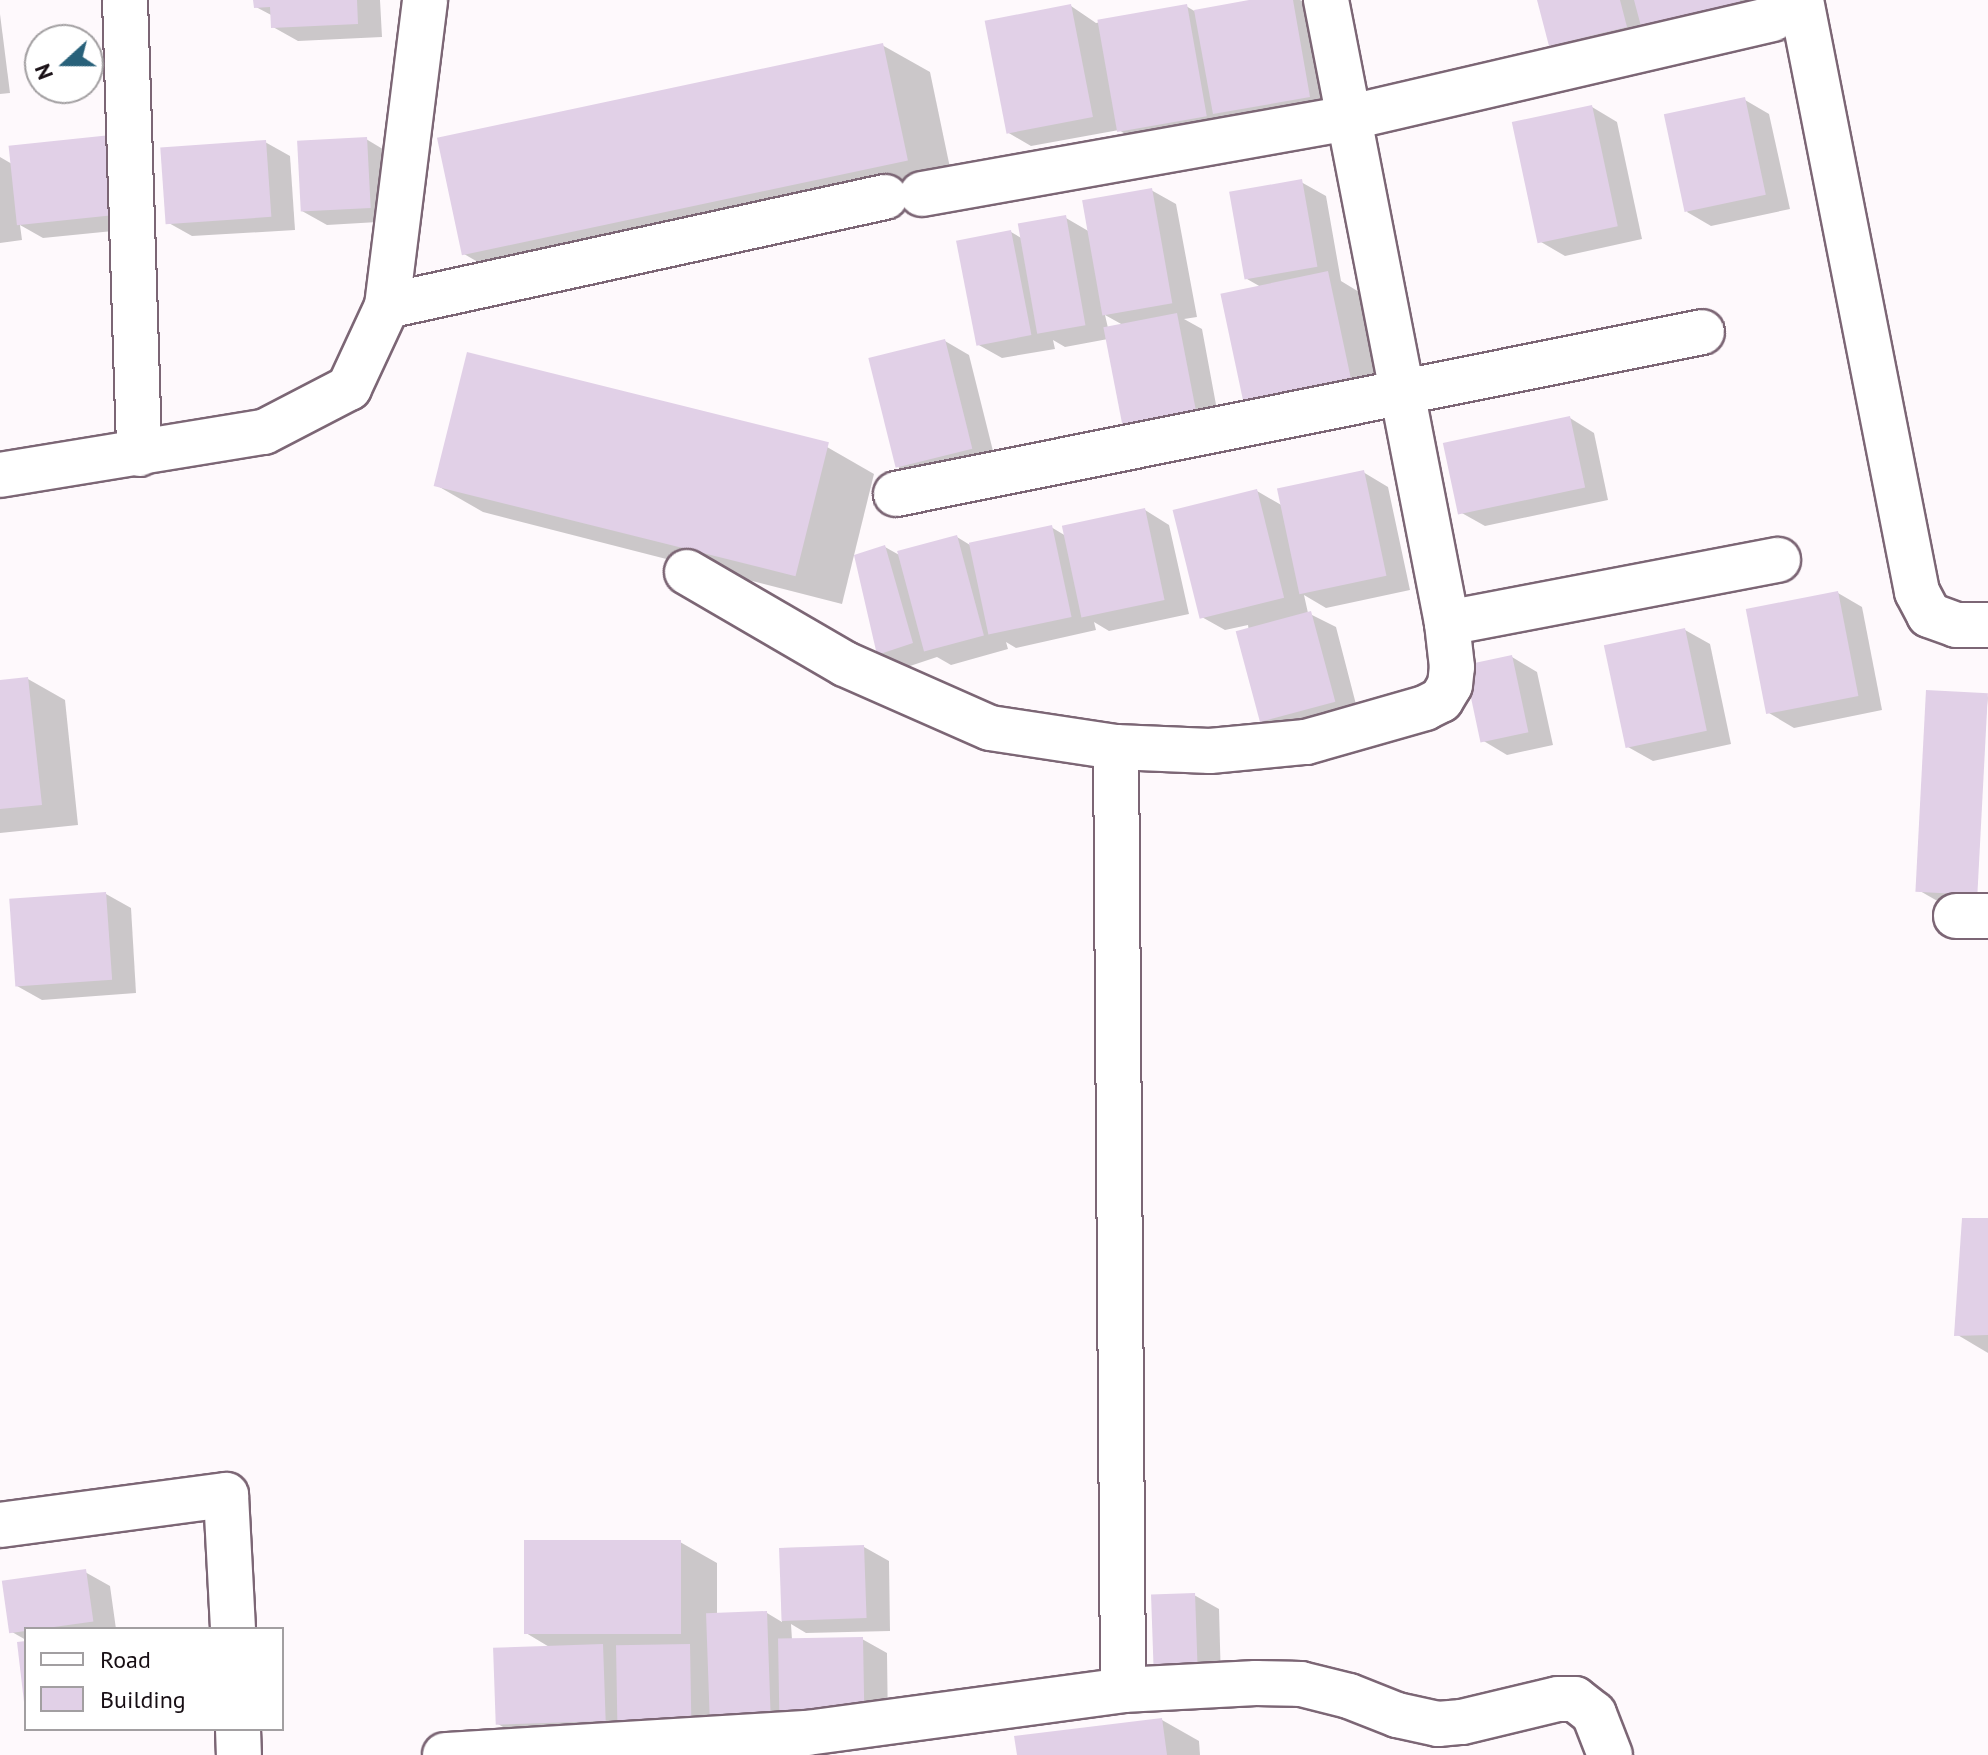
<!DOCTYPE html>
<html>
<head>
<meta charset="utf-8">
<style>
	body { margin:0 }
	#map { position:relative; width:1988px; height:1755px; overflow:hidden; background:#fef9fc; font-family:"PT Sans",sans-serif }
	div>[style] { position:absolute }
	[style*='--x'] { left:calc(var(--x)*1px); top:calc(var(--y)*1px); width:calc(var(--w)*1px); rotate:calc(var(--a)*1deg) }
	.shadow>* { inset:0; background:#0003 }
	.building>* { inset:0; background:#e1d0e7; transform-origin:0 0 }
	.roads { filter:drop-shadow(2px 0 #7c6675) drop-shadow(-2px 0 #7c6675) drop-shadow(0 2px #7c6675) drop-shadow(0 -2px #7c6675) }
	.minor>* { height:44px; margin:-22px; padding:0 22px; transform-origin:22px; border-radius:22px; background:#fff }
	span { translate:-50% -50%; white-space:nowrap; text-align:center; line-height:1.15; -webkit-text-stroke:8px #fff; paint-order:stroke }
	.legend { position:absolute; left:24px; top:1627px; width:260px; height:104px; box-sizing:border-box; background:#fff; border:2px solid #a29fa1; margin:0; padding:10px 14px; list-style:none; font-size:24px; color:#170e14 }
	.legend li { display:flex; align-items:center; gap:16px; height:40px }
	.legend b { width:40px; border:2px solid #a29fa1 }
	.north { position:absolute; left:24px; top:24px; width:80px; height:80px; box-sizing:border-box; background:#fff; border:2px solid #a29fa1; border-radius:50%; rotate:249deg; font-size:22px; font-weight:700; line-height:32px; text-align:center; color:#170e14 }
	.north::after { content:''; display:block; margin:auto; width:28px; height:36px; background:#28617a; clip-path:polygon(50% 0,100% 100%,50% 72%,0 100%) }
</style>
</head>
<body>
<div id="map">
	<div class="shadow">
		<i style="clip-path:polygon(255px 0,380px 0,382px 37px,298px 41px,273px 27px,273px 16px,256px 7px)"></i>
		<i style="clip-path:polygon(1260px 0,1300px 0,1316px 9px,1334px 110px,1144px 146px,1119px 130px,1031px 146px,1007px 132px,1071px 6px,1096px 23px,1186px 6px,1196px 12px)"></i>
		<i style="clip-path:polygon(1539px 0,1761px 0,1575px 59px,1551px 45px)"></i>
		<i style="clip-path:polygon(0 14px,10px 93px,0 94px)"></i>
		<i style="clip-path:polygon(882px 45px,930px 72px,954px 187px,511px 281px,464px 254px)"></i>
		<i style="clip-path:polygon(1745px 100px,1769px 114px,1790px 209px,1711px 226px,1687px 212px)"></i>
		<i style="clip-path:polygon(1592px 107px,1617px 122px,1642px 239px,1565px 256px,1541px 242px)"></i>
		<i style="clip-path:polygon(366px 139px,391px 154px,395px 221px,327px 225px,302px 211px)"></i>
		<i style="clip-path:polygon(265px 142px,290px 156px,295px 230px,192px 236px,167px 222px)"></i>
		<i style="clip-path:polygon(0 157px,12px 164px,143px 228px,43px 238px,20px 225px,22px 240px,0 243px)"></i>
		<i style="clip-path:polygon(1301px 182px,1326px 196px,1341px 281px,1364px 295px,1386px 398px,1281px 420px,1244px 399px,1261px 287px,1247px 279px)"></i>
		<i style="clip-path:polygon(evenodd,1151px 190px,1176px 204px,1197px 317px,1184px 319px,1202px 329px,1222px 437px,1108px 339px,1065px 347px,1053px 340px,1055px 349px,1002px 358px,977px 344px,1011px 232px,1023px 239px,1066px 218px,1090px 232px,1151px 190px,1105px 315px,1123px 325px,1108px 328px,1105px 315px)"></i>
		<i style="clip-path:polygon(945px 341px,969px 355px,996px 463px,923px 481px,898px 467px)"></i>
		<i style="clip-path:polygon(1570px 418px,1594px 433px,1608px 500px,1485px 526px,1460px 512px)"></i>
		<i style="clip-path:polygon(827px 447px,874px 474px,842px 604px,483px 512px,436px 485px)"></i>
		<i style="clip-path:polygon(1363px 472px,1388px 487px,1410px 590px,1326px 608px,1304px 595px,1308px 613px,1336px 627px,1359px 716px,1286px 735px,1261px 721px,1248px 625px,1225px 630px,1200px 616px,1257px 491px,1283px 506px)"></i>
		<i style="clip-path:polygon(1145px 510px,1169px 525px,1189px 614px,1109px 631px,1094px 622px,1096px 630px,1016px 648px,1006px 642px,1008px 649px,951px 665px,937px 657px,904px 668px,879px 654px,885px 547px,901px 556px,957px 537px,970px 545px,1051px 527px,1066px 536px)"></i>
		<i style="clip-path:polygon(1838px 593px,1862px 607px,1882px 710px,1794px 728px,1769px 713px)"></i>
		<i style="clip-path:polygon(1685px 630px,1710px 644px,1731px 744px,1653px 761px,1628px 747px)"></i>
		<i style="clip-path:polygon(1512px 657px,1537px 672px,1553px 745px,1507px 755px,1482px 740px)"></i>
		<i style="clip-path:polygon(28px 679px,65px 700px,78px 825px,0 833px,0 682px)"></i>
		<i style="clip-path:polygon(1988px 695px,1967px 918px,1920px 891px)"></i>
		<i style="clip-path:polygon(106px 894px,131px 908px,136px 993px,42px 1000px,17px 986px)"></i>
		<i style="clip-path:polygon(1988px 1220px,1988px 1353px,1956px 1334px)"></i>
		<i style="clip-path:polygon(680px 1542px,717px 1563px,717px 1614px,767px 1613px,782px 1622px,781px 1548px,864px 1547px,889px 1561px,890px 1631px,806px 1633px,791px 1624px,792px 1640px,862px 1639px,887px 1653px,888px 1731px,522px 1738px,498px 1724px,551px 1648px,526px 1633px)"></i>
		<i style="clip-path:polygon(85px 1572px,110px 1586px,116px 1629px,26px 1629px,26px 1640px,12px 1632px)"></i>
		<i style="clip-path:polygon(1194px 1595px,1219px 1609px,1221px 1682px,1180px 1684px)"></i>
		<i style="clip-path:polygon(1162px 1720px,1199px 1741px,1200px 1755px,1019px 1755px)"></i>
	</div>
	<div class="building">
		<i style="clip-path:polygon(253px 0,357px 0,358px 24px,271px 28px,270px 7px,254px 8px)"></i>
		<i style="clip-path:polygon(1249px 0,1293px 0,1310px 97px,1213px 114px,1194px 10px)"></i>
		<i style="clip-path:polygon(1537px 0,1620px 0,1627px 27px,1549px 46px)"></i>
		<i style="clip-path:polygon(1634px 0,1740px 0,1742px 6px,1642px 30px)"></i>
		<i style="left:1071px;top:4px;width:115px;height:88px;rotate:79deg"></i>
		<i style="left:1187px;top:4px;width:114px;height:91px;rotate:80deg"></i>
		<i style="left:883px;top:43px;width:120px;height:456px;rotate:78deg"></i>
		<i style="left:1745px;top:97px;width:100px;height:83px;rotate:78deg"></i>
		<i style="left:1592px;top:105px;width:124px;height:82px;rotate:78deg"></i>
		<i style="left:111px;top:135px;width:80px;height:103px;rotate:84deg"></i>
		<i style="left:367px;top:137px;width:71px;height:70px;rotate:87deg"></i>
		<i style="left:266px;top:140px;width:77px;height:106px;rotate:86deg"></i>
		<i style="left:1302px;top:179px;width:89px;height:74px;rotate:80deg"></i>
		<i style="left:1152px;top:188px;width:117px;height:71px;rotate:80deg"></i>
		<i style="left:1066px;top:215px;width:112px;height:49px;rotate:80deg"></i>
		<i style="left:1011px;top:230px;width:107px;height:56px;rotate:79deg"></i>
		<i style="left:1328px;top:271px;width:109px;height:110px;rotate:78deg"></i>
		<i style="left:1177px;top:313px;width:113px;height:75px;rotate:79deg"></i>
		<i style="left:945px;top:339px;width:113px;height:79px;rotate:76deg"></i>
		<i style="left:467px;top:352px;width:373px;height:138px;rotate:14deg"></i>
		<i style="left:1570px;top:416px;width:73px;height:130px;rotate:78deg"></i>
		<i style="left:1364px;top:470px;width:108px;height:89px;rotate:78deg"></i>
		<i style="left:1257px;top:489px;width:112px;height:87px;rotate:76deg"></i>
		<i style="left:1145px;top:508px;width:94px;height:85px;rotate:78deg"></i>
		<i style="left:1052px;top:525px;width:94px;height:85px;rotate:78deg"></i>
		<i style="left:957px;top:535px;width:104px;height:62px;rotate:75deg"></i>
		<i style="clip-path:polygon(885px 545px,913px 643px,877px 655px,854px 555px)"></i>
		<i style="left:1838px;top:591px;width:107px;height:94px;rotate:79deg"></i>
		<i style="left:1311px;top:611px;width:94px;height:78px;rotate:75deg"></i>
		<i style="left:1685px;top:628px;width:105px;height:83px;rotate:78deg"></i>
		<i style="left:1512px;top:655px;width:79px;height:49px;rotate:78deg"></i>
		<i style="clip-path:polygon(28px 677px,42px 805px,0 809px,0 680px)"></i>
		<i style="left:1926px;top:690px;width:62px;height:202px;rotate:3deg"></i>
		<i style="left:106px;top:892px;width:88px;height:97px;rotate:86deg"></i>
		<i style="clip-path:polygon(1962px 1218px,1988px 1218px,1988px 1335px,1954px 1336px)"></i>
		<i style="left:524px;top:1540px;width:157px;height:94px"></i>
		<i style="left:864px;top:1545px;width:73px;height:85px;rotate:88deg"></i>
		<i style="left:86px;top:1569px;width:53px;height:85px;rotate:82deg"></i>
		<i style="left:1195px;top:1593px;width:76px;height:44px;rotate:88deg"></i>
		<i style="left:767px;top:1611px;width:105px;height:61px;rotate:88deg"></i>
		<i style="left:863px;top:1637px;width:81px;height:85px;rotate:89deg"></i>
		<i style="clip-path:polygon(26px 1641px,26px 1702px,24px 1702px,17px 1642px)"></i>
		<i style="left:603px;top:1644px;width:77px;height:110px;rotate:88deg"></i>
		<i style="left:690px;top:1644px;width:75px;height:74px;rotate:89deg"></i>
		<i style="clip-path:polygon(1162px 1718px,1167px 1755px,1017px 1755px,1014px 1736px)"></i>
	</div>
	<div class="roads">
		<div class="minor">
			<i style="--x:125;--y:0;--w:454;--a:88.2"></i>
			<i style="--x:1801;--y:0;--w:603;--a:78.91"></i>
			<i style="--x:1917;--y:592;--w:26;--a:62"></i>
			<i style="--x:1929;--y:615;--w:29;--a:20"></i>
			<i style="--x:1956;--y:625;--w:32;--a:0"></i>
			<i style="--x:922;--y:194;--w:432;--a:-10.1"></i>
			<i style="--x:1347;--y:118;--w:437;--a:-13.1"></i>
			<i style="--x:387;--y:306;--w:510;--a:-12.35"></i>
			<i style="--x:0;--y:475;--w:267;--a:-9.3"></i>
			<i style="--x:264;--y:432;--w:96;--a:-27.4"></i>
			<i style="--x:349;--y:388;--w:90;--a:-65.1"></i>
			<i style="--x:387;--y:306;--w:308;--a:-82.9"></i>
			<i style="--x:896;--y:494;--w:822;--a:-11.36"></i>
			<i style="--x:687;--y:572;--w:183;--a:30.2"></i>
			<i style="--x:845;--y:664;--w:158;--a:23.8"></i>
			<i style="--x:990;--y:728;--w:127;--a:8.6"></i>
			<i style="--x:1116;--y:747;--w:94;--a:2.4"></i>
			<i style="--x:1210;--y:751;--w:96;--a:-5.4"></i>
			<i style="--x:1306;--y:742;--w:124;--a:-15.9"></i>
			<i style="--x:1425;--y:708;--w:18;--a:-27"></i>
			<i style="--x:1441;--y:700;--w:17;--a:-59"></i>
			<i style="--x:1450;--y:685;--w:18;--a:-84"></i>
			<i style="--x:1452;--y:667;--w:44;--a:-96.5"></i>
			<i style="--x:1447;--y:623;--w:635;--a:-100.99"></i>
			<i style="--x:1447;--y:623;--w:337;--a:-10.8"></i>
			<i style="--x:1116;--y:747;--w:943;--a:89.57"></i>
			<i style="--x:1956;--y:916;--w:32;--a:0"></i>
			<i style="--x:0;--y:1525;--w:228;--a:-7.6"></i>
			<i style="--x:226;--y:1495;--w:134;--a:87"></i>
			<i style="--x:238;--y:1729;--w:26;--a:88"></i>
			<i style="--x:445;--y:1755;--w:363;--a:-3.5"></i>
			<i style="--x:807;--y:1733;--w:319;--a:-7.7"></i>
			<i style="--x:1123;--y:1690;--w:133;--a:-3"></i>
			<i style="--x:1256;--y:1683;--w:45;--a:1.3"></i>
			<i style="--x:1301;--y:1684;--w:49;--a:14"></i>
			<i style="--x:1349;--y:1696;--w:52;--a:21.6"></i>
			<i style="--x:1397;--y:1715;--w:42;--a:12.4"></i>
			<i style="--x:1438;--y:1724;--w:24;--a:-5"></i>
			<i style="--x:1462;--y:1722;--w:99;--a:-13.5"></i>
			<i style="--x:1558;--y:1699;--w:17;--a:0"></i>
			<i style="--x:1575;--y:1699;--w:24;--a:38"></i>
			<i style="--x:1594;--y:1714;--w:44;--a:68.7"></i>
		</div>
	</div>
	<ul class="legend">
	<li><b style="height:10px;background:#fff"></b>Road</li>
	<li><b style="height:22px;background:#e1d0e7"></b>Building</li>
	</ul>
	<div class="north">N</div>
</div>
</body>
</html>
